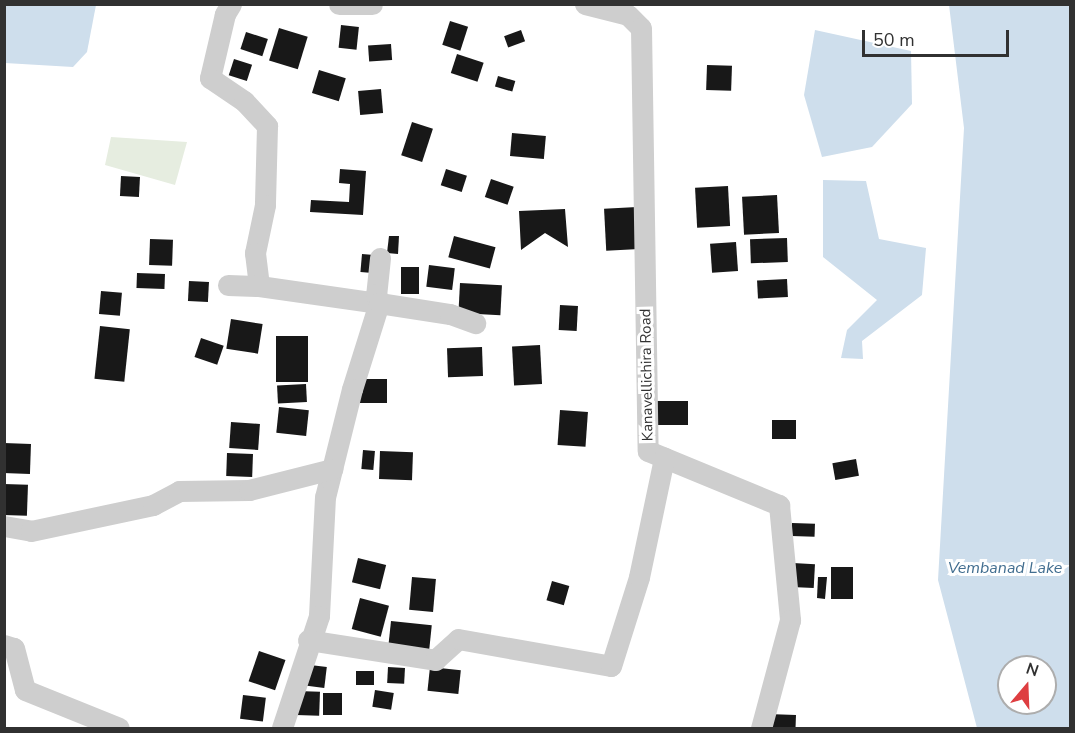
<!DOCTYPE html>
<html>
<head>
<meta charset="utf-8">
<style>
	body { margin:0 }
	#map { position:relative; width:1075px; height:733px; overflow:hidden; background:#fff; font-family:"Nunito Sans",sans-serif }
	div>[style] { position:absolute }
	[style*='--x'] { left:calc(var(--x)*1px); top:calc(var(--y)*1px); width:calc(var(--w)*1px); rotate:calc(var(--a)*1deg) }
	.green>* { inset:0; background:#e6ede0 }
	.water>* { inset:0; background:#cedeec }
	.building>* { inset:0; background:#181818; transform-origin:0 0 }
	.minor>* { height:21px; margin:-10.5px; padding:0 10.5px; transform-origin:10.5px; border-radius:10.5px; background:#cecece }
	span { translate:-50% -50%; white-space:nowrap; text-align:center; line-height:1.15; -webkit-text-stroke:6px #fff; paint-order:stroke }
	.street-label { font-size:15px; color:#313131 }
	.water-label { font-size:16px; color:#426e90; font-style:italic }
	.frame { position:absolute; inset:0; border:6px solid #313131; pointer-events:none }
	.north { position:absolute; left:997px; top:655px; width:60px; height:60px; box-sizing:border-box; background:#fff; border:2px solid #adadad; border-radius:50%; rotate:19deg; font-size:16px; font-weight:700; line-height:24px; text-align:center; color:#313131 }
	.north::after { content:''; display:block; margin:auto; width:21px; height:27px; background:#de3e41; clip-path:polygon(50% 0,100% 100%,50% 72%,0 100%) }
	.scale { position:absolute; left:862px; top:30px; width:147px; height:27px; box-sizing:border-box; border:3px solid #313131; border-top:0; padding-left:8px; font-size:18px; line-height:21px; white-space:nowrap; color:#313131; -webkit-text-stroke:4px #fff; paint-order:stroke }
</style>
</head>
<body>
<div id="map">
	<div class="green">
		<i style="clip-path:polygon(111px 137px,187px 142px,175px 185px,105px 165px)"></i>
	</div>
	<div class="water">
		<i style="clip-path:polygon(4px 5px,96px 5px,87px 52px,73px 67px,5px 63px)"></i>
		<i style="clip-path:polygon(evenodd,949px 5px,1070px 5px,1070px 728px,977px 728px,938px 580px,964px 128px,949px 5px,1009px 667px,1045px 667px,1045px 703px,1009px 703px,1009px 667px)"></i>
		<i style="clip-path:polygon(815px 30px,911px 51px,912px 104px,872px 147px,822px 157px,804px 95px)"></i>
		<i style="clip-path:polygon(823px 180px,866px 181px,879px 239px,926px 248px,922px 295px,862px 341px,863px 359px,841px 358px,847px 330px,877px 300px,823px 257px)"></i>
	</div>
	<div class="building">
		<i style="left:450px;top:21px;width:19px;height:25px;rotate:18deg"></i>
		<i style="left:341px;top:25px;width:18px;height:23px;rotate:6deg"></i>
		<i style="left:279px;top:28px;width:30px;height:34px;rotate:17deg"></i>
		<i style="left:521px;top:30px;width:12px;height:18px;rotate:70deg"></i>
		<i style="left:246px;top:32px;width:23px;height:18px;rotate:18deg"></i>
		<i style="left:391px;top:44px;width:16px;height:23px;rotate:86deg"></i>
		<i style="left:457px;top:54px;width:28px;height:20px;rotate:18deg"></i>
		<i style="left:234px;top:59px;width:19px;height:17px;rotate:18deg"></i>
		<i style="left:707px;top:65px;width:25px;height:25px;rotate:2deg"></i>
		<i style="left:319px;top:70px;width:28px;height:24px;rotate:17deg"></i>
		<i style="left:498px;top:76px;width:18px;height:11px;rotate:16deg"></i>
		<i style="left:381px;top:89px;width:24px;height:23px;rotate:85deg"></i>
		<i style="left:412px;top:122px;width:22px;height:35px;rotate:18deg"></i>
		<i style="left:512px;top:133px;width:34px;height:23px;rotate:5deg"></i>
		<i style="clip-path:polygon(340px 169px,366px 171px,363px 215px,310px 212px,311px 200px,349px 202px,350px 184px,339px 183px)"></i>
		<i style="left:446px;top:169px;width:22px;height:17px;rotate:18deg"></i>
		<i style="left:121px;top:176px;width:19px;height:20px;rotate:3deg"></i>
		<i style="left:491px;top:179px;width:24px;height:19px;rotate:19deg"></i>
		<i style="left:728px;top:186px;width:40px;height:33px;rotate:87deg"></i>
		<i style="left:777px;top:195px;width:38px;height:35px;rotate:87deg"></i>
		<i style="left:637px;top:207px;width:42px;height:33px;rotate:87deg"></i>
		<i style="clip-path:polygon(565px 209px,568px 247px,545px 233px,521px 250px,519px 211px)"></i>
		<i style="clip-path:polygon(389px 236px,399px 236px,398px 254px,387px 253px)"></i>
		<i style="left:454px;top:236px;width:43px;height:22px;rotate:15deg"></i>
		<i style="left:787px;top:238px;width:24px;height:37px;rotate:88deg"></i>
		<i style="left:150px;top:239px;width:23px;height:26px;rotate:2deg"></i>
		<i style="left:736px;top:242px;width:29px;height:26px;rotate:86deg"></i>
		<i style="left:362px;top:254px;width:12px;height:18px;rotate:5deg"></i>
		<i style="left:429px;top:265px;width:26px;height:22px;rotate:7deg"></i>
		<i style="left:401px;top:267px;width:18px;height:27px"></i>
		<i style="left:137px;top:273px;width:28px;height:15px;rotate:2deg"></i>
		<i style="left:787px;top:279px;width:18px;height:30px;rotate:87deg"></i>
		<i style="left:189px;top:281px;width:20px;height:20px;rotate:3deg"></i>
		<i style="left:460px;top:283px;width:42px;height:30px;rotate:3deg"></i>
		<i style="left:101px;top:291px;width:21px;height:23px;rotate:5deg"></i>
		<i style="left:560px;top:305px;width:18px;height:25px;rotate:3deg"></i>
		<i style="left:231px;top:319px;width:32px;height:30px;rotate:9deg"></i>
		<i style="left:100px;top:326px;width:30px;height:53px;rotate:6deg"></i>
		<i style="left:276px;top:336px;width:32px;height:46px"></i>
		<i style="left:201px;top:338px;width:24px;height:20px;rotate:19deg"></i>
		<i style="left:540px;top:345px;width:39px;height:28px;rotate:87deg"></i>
		<i style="left:482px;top:347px;width:29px;height:35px;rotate:88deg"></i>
		<i style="left:360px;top:379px;width:27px;height:24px"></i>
		<i style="left:306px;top:384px;width:18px;height:29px;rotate:87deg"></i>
		<i style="left:656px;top:401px;width:32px;height:24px"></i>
		<i style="left:279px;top:407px;width:30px;height:26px;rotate:6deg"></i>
		<i style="left:560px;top:410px;width:28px;height:35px;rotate:4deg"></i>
		<i style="left:772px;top:420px;width:24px;height:19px"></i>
		<i style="left:231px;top:422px;width:29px;height:26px;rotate:4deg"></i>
		<i style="left:4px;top:443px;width:27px;height:30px;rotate:2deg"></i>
		<i style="left:363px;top:450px;width:12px;height:19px;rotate:5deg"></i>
		<i style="left:380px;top:451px;width:33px;height:28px;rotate:2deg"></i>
		<i style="left:227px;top:453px;width:26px;height:23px;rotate:2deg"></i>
		<i style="left:856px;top:459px;width:17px;height:24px;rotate:80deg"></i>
		<i style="left:4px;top:484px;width:24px;height:31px;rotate:2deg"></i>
		<i style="left:792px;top:523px;width:23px;height:13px;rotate:2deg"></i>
		<i style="left:358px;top:558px;width:29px;height:25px;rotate:14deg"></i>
		<i style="left:793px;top:563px;width:22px;height:24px;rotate:3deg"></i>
		<i style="left:831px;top:567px;width:22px;height:32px"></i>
		<i style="left:412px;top:577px;width:24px;height:33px;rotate:5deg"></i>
		<i style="clip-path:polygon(818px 577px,827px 577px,825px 599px,817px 598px)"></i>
		<i style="left:552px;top:581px;width:18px;height:20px;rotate:16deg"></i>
		<i style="left:360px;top:598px;width:30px;height:32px;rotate:15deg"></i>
		<i style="left:391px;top:621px;width:41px;height:25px;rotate:6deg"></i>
		<i style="left:259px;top:651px;width:28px;height:32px;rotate:19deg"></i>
		<i style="left:302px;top:664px;width:25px;height:21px;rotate:7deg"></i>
		<i style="left:388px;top:667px;width:17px;height:16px;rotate:3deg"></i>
		<i style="left:430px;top:667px;width:31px;height:24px;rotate:6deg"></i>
		<i style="left:356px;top:671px;width:18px;height:14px"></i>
		<i style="left:375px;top:690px;width:19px;height:17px;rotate:9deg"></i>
		<i style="left:297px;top:691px;width:23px;height:24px;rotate:2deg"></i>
		<i style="left:323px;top:693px;width:19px;height:22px"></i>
		<i style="left:243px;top:695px;width:23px;height:24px;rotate:7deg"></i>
		<i style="left:768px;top:714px;width:28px;height:14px;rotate:2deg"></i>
	</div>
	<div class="minor">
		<i style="--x:231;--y:4;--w:12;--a:121"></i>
		<i style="--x:225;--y:14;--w:66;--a:103.2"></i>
		<i style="--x:210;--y:78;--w:41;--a:34.1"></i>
		<i style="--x:244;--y:101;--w:34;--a:47"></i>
		<i style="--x:267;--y:126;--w:79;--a:91.5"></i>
		<i style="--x:265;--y:205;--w:49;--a:101.8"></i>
		<i style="--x:255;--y:253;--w:33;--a:83"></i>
		<i style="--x:259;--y:286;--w:121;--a:8.1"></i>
		<i style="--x:379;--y:303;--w:90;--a:107.4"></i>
		<i style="--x:352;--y:389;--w:111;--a:104"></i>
		<i style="--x:325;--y:497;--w:119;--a:92.9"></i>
		<i style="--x:319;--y:616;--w:118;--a:108.3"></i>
		<i style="--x:339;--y:4;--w:33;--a:0"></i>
		<i style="--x:585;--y:4;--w:44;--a:14.3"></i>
		<i style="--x:628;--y:15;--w:18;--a:45"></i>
		<i style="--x:641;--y:28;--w:423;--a:89.1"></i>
		<i style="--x:648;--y:451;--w:142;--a:22.4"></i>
		<i style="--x:779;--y:505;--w:116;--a:84.5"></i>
		<i style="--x:790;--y:620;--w:112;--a:105"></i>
		<i style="--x:380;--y:258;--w:36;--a:96"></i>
		<i style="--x:376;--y:294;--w:9;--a:72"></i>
		<i style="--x:379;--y:303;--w:72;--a:8.8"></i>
		<i style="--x:450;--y:314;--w:27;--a:20"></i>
		<i style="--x:228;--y:285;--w:31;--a:2"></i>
		<i style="--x:4;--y:526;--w:27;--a:10"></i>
		<i style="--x:31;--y:531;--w:125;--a:-12"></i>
		<i style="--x:153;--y:505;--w:30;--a:-28"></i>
		<i style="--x:179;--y:491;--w:70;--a:-0.8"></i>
		<i style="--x:249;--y:490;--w:86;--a:-14.2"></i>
		<i style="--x:308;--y:640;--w:129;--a:8.9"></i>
		<i style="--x:435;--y:660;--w:31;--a:-42"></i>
		<i style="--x:458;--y:639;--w:155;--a:10"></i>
		<i style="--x:611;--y:666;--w:93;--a:-72.5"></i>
		<i style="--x:639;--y:577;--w:122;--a:-78.1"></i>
		<i style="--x:4;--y:645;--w:10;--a:17"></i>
		<i style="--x:14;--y:648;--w:43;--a:75.3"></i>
		<i style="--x:25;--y:690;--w:101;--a:22"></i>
	</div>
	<div class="street-label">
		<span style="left:647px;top:375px;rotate:-91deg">Kanavellichira Road</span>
	</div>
	<div class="water-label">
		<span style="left:1005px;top:568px">Vembanad Lake</span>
	</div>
	<div class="frame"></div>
	<div class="north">N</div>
	<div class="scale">50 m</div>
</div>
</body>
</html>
